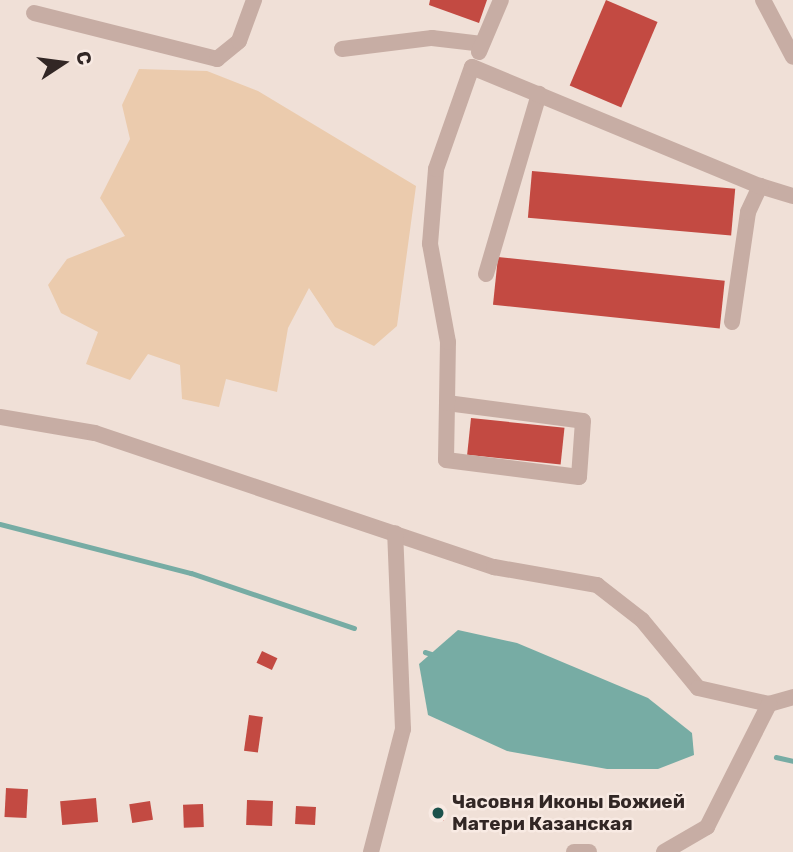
<!DOCTYPE html>
<html>
<head>
<meta charset="utf-8">
<style>
	body { margin:0 }
	#map { position:relative; width:793px; height:852px; overflow:hidden; background:#f0e0d7; font-family:Rubik,sans-serif }
	div>[style] { position:absolute }
	[style*='--x'] { left:calc(var(--x)*1px); top:calc(var(--y)*1px); width:calc(var(--w)*1px); rotate:calc(var(--a)*1deg) }
	.sand>* { inset:0; background:#ebcbad }
	.water>* { inset:0; background:#77aca4 }
	.stream>* { height:4.5px; margin:-2.25px; padding:0 2.25px; transform-origin:2.25px; border-radius:2.25px; background:#77aca4 }
	.building>* { inset:0; background:#c34a42; transform-origin:0 0 }
	.minor>* { height:16px; margin:-8px; padding:0 8px; transform-origin:8px; border-radius:8px; background:#c7ada4 }
	.dots>* { width:19px; height:19px; translate:-50% -50%; box-sizing:border-box; border:4px solid #f8eae3; border-radius:50% }
	span { translate:-50% -50%; white-space:nowrap; text-align:center; line-height:1.15; -webkit-text-stroke:5px #f8eae3; paint-order:stroke }
	.poi-label { font-size:19px; color:#322725; font-weight:700 }
	.left { translate:0 -50%; text-align:left }
	.north { position:absolute; left:28px; top:28px; width:70px; height:70px; -webkit-text-stroke:5px #f8eae3; paint-order:stroke; rotate:77deg; font-size:19px; font-weight:700; line-height:28px; text-align:center; color:#322725 }
	.north::after { content:''; display:block; margin:auto; width:24px; height:32px; background:#322725; clip-path:polygon(50% 0,100% 100%,50% 72%,0 100%) }
</style>
</head>
<body>
<div id="map">
	<div class="sand">
		<i style="clip-path:polygon(139px 69px,207px 71px,258px 91px,416px 186px,397px 326px,374px 346px,335px 327px,309px 288px,288px 328px,277px 392px,226px 379px,219px 407px,182px 399px,180px 365px,148px 354px,130px 380px,86px 364px,98px 332px,61px 313px,48px 285px,67px 259px,125px 236px,100px 198px,130px 139px,122px 105px)"></i>
	</div>
	<div class="water">
		<i style="clip-path:polygon(458px 630px,517px 643px,648px 698px,692px 733px,694px 755px,658px 769px,607px 769px,507px 751px,428px 715px,419px 664px)"></i>
	</div>
	<div class="stream">
		<i style="--x:0;--y:524;--w:197;--a:14.4"></i>
		<i style="--x:191;--y:573;--w:172;--a:18.6"></i>
		<i style="--x:425;--y:652;--w:10;--a:17"></i>
		<i style="--x:776;--y:757;--w:17;--a:13"></i>
	</div>
	<div class="building">
		<i style="clip-path:polygon(430px 0,487px 0,479px 23px,429px 5px)"></i>
		<i style="left:606px;top:0;width:56px;height:93px;rotate:23deg"></i>
		<i style="left:532px;top:171px;width:204px;height:47px;rotate:5deg"></i>
		<i style="left:498px;top:257px;width:228px;height:48px;rotate:6deg"></i>
		<i style="left:471px;top:418px;width:94px;height:37px;rotate:6deg"></i>
		<i style="left:262px;top:651px;width:17px;height:13px;rotate:25deg"></i>
		<i style="left:249px;top:715px;width:14px;height:36px;rotate:8deg"></i>
		<i style="left:6px;top:788px;width:22px;height:29px;rotate:3deg"></i>
		<i style="left:96px;top:798px;width:24px;height:36px;rotate:85deg"></i>
		<i style="left:247px;top:800px;width:26px;height:25px;rotate:2deg"></i>
		<i style="left:150px;top:801px;width:19px;height:21px;rotate:81deg"></i>
		<i style="left:203px;top:804px;width:23px;height:20px;rotate:88deg"></i>
		<i style="left:296px;top:806px;width:20px;height:18px;rotate:3deg"></i>
		<i style="left:433px;top:806px;width:13px;height:13px;rotate:9deg"></i>
	</div>
	<div class="minor">
		<i style="--x:763;--y:0;--w:64;--a:62.2"></i>
		<i style="--x:34;--y:13;--w:189;--a:14.1"></i>
		<i style="--x:217;--y:59;--w:28;--a:-39"></i>
		<i style="--x:239;--y:41;--w:44;--a:-69.9"></i>
		<i style="--x:342;--y:49;--w:91;--a:-7"></i>
		<i style="--x:432;--y:38;--w:50;--a:6.8"></i>
		<i style="--x:479;--y:52;--w:56;--a:-67.1"></i>
		<i style="--x:486;--y:274;--w:188;--a:-73.6"></i>
		<i style="--x:732;--y:322;--w:111;--a:-81.7"></i>
		<i style="--x:748;--y:212;--w:29;--a:-65"></i>
		<i style="--x:760;--y:186;--w:34;--a:17"></i>
		<i style="--x:447;--y:403;--w:137;--a:7.5"></i>
		<i style="--x:583;--y:421;--w:56;--a:94.1"></i>
		<i style="--x:579;--y:477;--w:134;--a:-172.7"></i>
		<i style="--x:446;--y:460;--w:57;--a:-89"></i>
		<i style="--x:447;--y:403;--w:61;--a:-89.1"></i>
		<i style="--x:448;--y:342;--w:100;--a:-100.4"></i>
		<i style="--x:430;--y:244;--w:75;--a:-85.4"></i>
		<i style="--x:436;--y:169;--w:108;--a:-70.6"></i>
		<i style="--x:472;--y:67;--w:312;--a:22.5"></i>
		<i style="--x:0;--y:417;--w:96;--a:9.6"></i>
		<i style="--x:95;--y:433;--w:421;--a:18.6"></i>
		<i style="--x:494;--y:567;--w:105;--a:9.9"></i>
		<i style="--x:597;--y:585;--w:57;--a:37.9"></i>
		<i style="--x:642;--y:620;--w:88;--a:50.5"></i>
		<i style="--x:698;--y:688;--w:73;--a:12.7"></i>
		<i style="--x:769;--y:704;--w:25;--a:-16"></i>
		<i style="--x:371;--y:852;--w:127;--a:-75.4"></i>
		<i style="--x:403;--y:729;--w:196;--a:-92.3"></i>
		<i style="--x:574;--y:852;--w:15;--a:0"></i>
		<i style="--x:664;--y:852;--w:50;--a:-30.2"></i>
		<i style="--x:707;--y:827;--w:138;--a:-63.2"></i>
	</div>
	<div class="dots">
		<i style="left:438px;top:813px;background:#1c524c"></i>
	</div>
	<div class="poi-label">
		<span class="left" style="left:452px;top:813px">Часовня Иконы Божией<br>Матери Казанская</span>
	</div>
	<div class="north">С</div>
</div>
</body>
</html>
